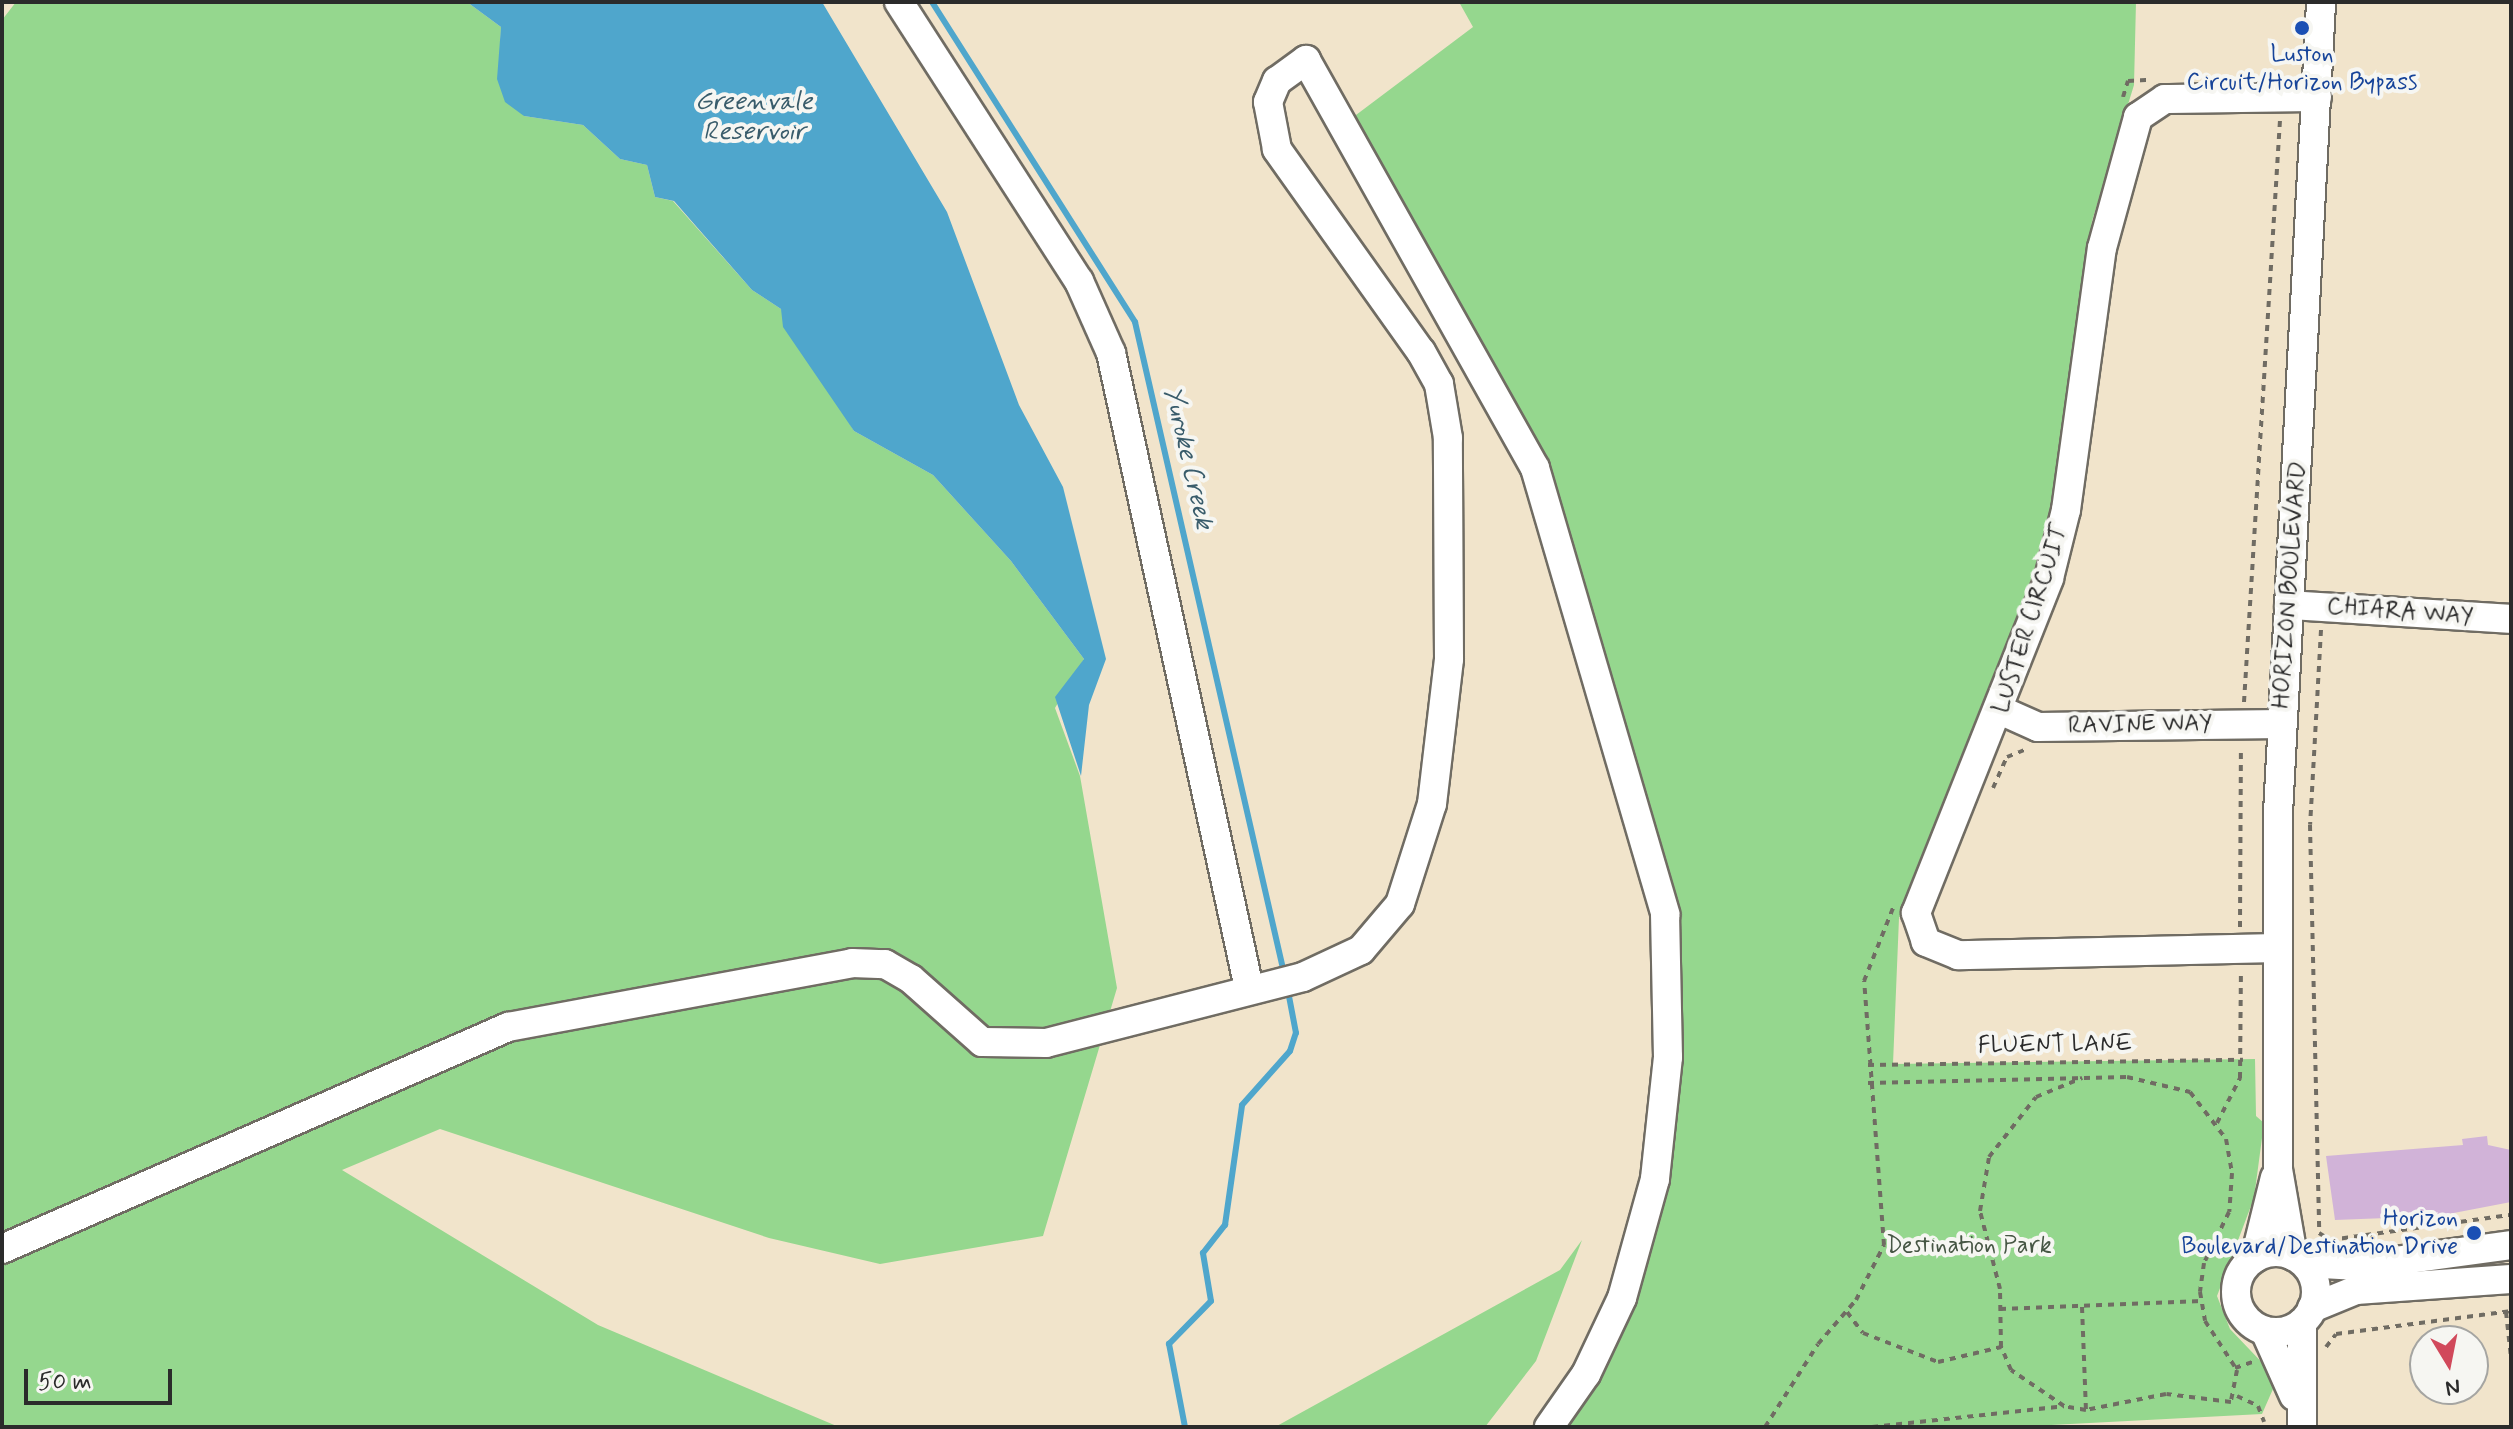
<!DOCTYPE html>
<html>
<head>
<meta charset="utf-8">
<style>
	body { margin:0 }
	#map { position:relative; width:2513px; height:1429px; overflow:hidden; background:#f1e4cb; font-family:Mynerve,sans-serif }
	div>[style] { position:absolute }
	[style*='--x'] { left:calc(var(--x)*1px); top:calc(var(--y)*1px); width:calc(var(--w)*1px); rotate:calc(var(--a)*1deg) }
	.green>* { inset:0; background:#95d78e }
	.water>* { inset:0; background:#4fa6cc }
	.stream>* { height:6px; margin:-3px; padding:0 3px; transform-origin:3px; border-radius:3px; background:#4fa6cc }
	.building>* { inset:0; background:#d1b3d8 }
	.path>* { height:4px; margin-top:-2px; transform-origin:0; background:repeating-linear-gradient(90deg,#706c63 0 6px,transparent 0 12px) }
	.roads { filter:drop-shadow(2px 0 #706c63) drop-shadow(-2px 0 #706c63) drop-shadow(0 2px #706c63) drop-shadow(0 -2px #706c63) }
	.minor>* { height:28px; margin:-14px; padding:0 14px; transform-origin:14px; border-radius:14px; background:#fff }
	.minor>.ring { margin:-14px; padding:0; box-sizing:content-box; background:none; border:28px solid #fff; border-radius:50% }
	.dots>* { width:22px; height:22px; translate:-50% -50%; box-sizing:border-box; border:4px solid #f6f6f2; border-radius:50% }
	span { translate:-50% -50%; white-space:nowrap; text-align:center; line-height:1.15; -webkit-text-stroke:8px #f6f6f2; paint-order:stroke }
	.transit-label { font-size:24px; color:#164399 }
	.right { translate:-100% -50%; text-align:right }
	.street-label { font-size:24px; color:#2b2b2b }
	.park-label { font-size:24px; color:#465644 }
	.water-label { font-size:26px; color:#395c6b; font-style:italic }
	.frame { position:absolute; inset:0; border:4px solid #2b2b2b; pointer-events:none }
	.north { position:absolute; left:2409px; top:1325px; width:80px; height:80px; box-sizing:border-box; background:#f6f6f2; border:2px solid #a5a5a2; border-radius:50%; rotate:170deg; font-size:22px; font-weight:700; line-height:32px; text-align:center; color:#2b2b2b }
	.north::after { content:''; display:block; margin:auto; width:28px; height:36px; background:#d1495b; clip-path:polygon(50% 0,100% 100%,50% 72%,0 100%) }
	.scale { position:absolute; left:24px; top:1369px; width:148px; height:36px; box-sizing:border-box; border:4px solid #2b2b2b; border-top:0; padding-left:10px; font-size:24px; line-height:28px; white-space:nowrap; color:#2b2b2b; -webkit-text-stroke:6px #f6f6f2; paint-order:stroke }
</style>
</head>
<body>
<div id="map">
	<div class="green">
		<i style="clip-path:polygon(16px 2px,467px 2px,501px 27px,500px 50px,524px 116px,583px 125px,620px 159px,647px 165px,655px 197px,673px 201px,752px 290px,781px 309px,854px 431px,933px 475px,1011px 561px,1084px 659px,1055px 708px,1080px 776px,1117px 988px,1043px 1236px,880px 1264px,769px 1238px,440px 1129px,342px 1170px,598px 1325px,839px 1427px,2px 1427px,2px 20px)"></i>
		<i style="clip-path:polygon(1459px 2px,2136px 2px,2134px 85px,2092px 221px,2065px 441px,2043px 543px,2005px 659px,1899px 918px,1893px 1064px,2255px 1059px,2256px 1116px,2264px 1123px,2254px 1198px,2217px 1296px,2230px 1329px,2270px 1371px,2273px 1389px,2262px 1414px,2014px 1427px,1557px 1427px,1629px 1299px,1671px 916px,1548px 474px,1348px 121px,1473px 27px)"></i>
		<i style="clip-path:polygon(1582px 1240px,1536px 1361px,1485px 1427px,1275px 1427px,1560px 1270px)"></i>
	</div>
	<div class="water">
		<i style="clip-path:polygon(467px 2px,822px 2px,947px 212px,1019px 405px,1063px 487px,1106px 659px,1089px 705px,1081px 776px,1055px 697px,1084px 659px,1011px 561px,933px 475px,854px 431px,783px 327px,781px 309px,752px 290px,674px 201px,655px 197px,647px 165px,620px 159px,583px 125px,524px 116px,505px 102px,497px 79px,501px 27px)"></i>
	</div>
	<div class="stream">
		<i style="--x:932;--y:2;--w:379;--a:57.6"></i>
		<i style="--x:1135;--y:322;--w:668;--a:77.11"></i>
		<i style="--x:1185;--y:1427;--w:85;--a:-100.9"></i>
		<i style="--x:1169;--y:1344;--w:60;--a:-45.7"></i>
		<i style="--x:1211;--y:1301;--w:49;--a:-99.5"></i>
		<i style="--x:1203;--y:1253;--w:36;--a:-52"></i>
		<i style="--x:1225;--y:1225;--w:121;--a:-81.9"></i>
		<i style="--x:1242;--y:1105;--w:72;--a:-48.4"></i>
		<i style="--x:1290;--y:1051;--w:19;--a:-72"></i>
		<i style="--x:1296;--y:1033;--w:43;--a:-100.8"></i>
	</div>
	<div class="building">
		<i style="clip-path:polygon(2487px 1136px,2488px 1145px,2511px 1150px,2511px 1202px,2438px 1216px,2335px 1220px,2326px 1156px,2463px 1145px,2462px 1139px)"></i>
	</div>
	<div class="path">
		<i style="--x:2123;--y:97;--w:17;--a:-73"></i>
		<i style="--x:2128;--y:81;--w:22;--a:-3"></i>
		<i style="--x:2321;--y:630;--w:195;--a:93.2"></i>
		<i style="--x:2310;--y:825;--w:408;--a:88.7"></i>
		<i style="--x:2319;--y:1233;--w:13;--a:32"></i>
		<i style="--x:2330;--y:1240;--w:183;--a:-7.9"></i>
		<i style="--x:2244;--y:702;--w:583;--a:-86.46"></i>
		<i style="--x:1993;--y:788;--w:34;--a:-66"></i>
		<i style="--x:2007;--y:757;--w:22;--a:-22"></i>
		<i style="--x:2240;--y:927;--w:179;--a:-89.7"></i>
		<i style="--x:1868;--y:1065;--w:375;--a:-0.8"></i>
		<i style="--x:1868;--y:1083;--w:259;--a:-1.3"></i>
		<i style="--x:2127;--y:1077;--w:65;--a:13.4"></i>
		<i style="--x:2190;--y:1092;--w:59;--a:52.5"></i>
		<i style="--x:2226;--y:1139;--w:35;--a:80"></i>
		<i style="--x:2232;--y:1173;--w:39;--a:94"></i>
		<i style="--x:2229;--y:1212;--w:57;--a:116.1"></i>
		<i style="--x:2204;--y:1263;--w:29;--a:98"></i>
		<i style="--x:2200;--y:1292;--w:29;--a:80"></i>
		<i style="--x:2205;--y:1321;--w:59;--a:56.9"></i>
		<i style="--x:2237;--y:1370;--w:33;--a:101"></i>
		<i style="--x:2231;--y:1402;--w:65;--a:-173"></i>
		<i style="--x:2166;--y:1394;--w:82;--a:168.7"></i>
		<i style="--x:2086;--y:1410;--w:22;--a:-170"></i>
		<i style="--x:2064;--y:1406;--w:64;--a:-145.8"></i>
		<i style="--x:2011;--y:1370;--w:25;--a:-113"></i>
		<i style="--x:2001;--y:1347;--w:58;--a:-91"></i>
		<i style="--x:2000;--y:1289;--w:81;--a:-104.4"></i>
		<i style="--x:1980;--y:1211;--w:55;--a:-80.5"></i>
		<i style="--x:1989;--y:1157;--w:76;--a:-51.9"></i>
		<i style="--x:2036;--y:1097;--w:50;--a:-22.4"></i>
		<i style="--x:2217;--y:1123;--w:51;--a:-62.9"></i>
		<i style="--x:2240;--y:1078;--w:107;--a:-89.5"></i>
		<i style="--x:2082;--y:1307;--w:103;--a:87.8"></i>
		<i style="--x:2000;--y:1309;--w:202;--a:-2.3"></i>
		<i style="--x:1847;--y:1312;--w:26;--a:53"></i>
		<i style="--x:1863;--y:1333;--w:80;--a:21.1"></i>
		<i style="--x:1938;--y:1362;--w:65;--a:-13.4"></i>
		<i style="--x:2506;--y:1312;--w:45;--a:83.7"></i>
		<i style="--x:2326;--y:1347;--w:16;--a:-52"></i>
		<i style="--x:2336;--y:1334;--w:177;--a:-7.5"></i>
		<i style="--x:2235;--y:1368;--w:21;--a:-19"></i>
		<i style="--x:2237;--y:1396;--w:23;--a:25"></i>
		<i style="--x:2258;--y:1406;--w:17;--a:69"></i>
		<i style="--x:1765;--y:1427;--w:98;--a:-57.4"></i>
		<i style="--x:1818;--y:1344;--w:58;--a:-49.2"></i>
		<i style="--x:1856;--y:1300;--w:62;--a:-63"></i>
		<i style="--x:1884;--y:1245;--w:265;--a:-94.3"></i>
		<i style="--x:1864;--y:981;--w:79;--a:-68.3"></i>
		<i style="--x:1872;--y:1427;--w:193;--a:-6.2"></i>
	</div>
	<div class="roads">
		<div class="minor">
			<i style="--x:899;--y:2;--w:332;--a:57.2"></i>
			<i style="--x:1079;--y:281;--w:79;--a:66"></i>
			<i style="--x:1111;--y:353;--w:650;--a:77.74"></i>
			<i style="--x:2289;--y:605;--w:222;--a:3.6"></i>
			<i style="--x:2002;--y:711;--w:39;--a:24"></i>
			<i style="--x:2038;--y:727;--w:244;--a:-0.7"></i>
			<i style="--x:2277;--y:948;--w:319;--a:178.7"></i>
			<i style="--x:1958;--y:955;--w:35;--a:-158"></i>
			<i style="--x:1926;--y:942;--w:31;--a:-109"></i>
			<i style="--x:1916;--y:913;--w:360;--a:-68.3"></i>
			<i style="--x:2049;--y:578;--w:70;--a:-76"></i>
			<i style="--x:2066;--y:510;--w:264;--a:-82.2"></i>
			<i style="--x:2102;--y:248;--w:136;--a:-74.6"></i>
			<i style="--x:2138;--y:117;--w:32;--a:-34"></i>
			<i style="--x:2165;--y:99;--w:152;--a:-0.8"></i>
			<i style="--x:2;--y:1249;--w:553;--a:-23.69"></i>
			<i style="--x:508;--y:1027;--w:350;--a:-10.5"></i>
			<i style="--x:852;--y:963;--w:33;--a:2"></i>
			<i style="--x:885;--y:964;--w:30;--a:30"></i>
			<i style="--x:911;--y:979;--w:95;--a:41.6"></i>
			<i style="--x:982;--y:1042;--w:64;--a:0.9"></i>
			<i style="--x:1046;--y:1043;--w:265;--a:-14.4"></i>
			<i style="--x:1303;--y:977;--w:64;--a:-25"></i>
			<i style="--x:1361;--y:950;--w:60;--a:-49.7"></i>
			<i style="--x:1400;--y:904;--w:105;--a:-72.3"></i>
			<i style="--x:1432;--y:804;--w:146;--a:-83.3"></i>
			<i style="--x:1449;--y:659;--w:221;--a:-90.3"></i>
			<i style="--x:1448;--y:438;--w:55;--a:-99.5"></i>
			<i style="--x:1439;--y:384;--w:37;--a:-119"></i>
			<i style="--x:1421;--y:352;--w:249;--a:-125.4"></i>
			<i style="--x:1277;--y:149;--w:48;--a:-100.8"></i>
			<i style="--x:1268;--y:102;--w:23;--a:-67"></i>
			<i style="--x:1277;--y:81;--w:36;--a:-36"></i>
			<i style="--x:1306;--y:60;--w:468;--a:60.7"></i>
			<i style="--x:1535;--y:468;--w:465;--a:73.7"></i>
			<i style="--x:1665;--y:914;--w:143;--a:88.8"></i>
			<i style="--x:1668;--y:1057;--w:123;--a:96.1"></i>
			<i style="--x:1655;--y:1179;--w:123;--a:105.5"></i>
			<i style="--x:1622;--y:1298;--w:84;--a:115.3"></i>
			<i style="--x:1586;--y:1374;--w:65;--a:124.9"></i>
			<i class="ring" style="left:2236px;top:1252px;width:52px;height:52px"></i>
			<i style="--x:2293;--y:1256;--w:88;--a:-99.8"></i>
			<i style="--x:2278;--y:1169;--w:356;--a:-90"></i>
			<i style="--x:2278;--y:813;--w:812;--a:-86.96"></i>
			<i style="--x:2255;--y:1258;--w:83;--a:-76.1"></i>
			<i style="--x:2304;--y:1263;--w:54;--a:3.2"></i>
			<i style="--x:2358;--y:1266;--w:154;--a:-7.8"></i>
			<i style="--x:2312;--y:1308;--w:48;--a:-22.2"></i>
			<i style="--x:2356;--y:1290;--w:155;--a:-4.1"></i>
			<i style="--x:2265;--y:1331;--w:71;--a:66"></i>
			<i style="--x:2302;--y:1427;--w:104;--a:-90"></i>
		</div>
	</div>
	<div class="dots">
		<i style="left:2302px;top:28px;background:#1a4fb4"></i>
		<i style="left:2474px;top:1233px;background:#1a4fb4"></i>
	</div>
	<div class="transit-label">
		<span style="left:2302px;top:69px">Luston<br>Circuit/Horizon Bypass</span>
		<span class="right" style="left:2458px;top:1233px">Horizon<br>Boulevard/Destination Drive</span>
	</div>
	<div class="street-label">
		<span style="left:2290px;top:585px;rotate:-86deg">HORIZON BOULEVARD</span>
		<span style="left:2400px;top:612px;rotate:4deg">CHIARA WAY</span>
		<span style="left:2031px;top:619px;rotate:-72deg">LUSTER CIRCUIT</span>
		<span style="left:2140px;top:725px;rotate:-1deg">RAVINE WAY</span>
		<span style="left:2055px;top:1045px;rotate:-1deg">FLUENT LANE</span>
	</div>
	<div class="park-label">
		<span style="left:1969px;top:1246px">Destination Park</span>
	</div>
	<div class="water-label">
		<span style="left:754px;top:118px">Greenvale<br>Reservoir</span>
		<span style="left:1187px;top:458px;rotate:77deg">Yuroke Creek</span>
	</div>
	<div class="frame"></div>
	<div class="north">N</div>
	<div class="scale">50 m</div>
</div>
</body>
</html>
